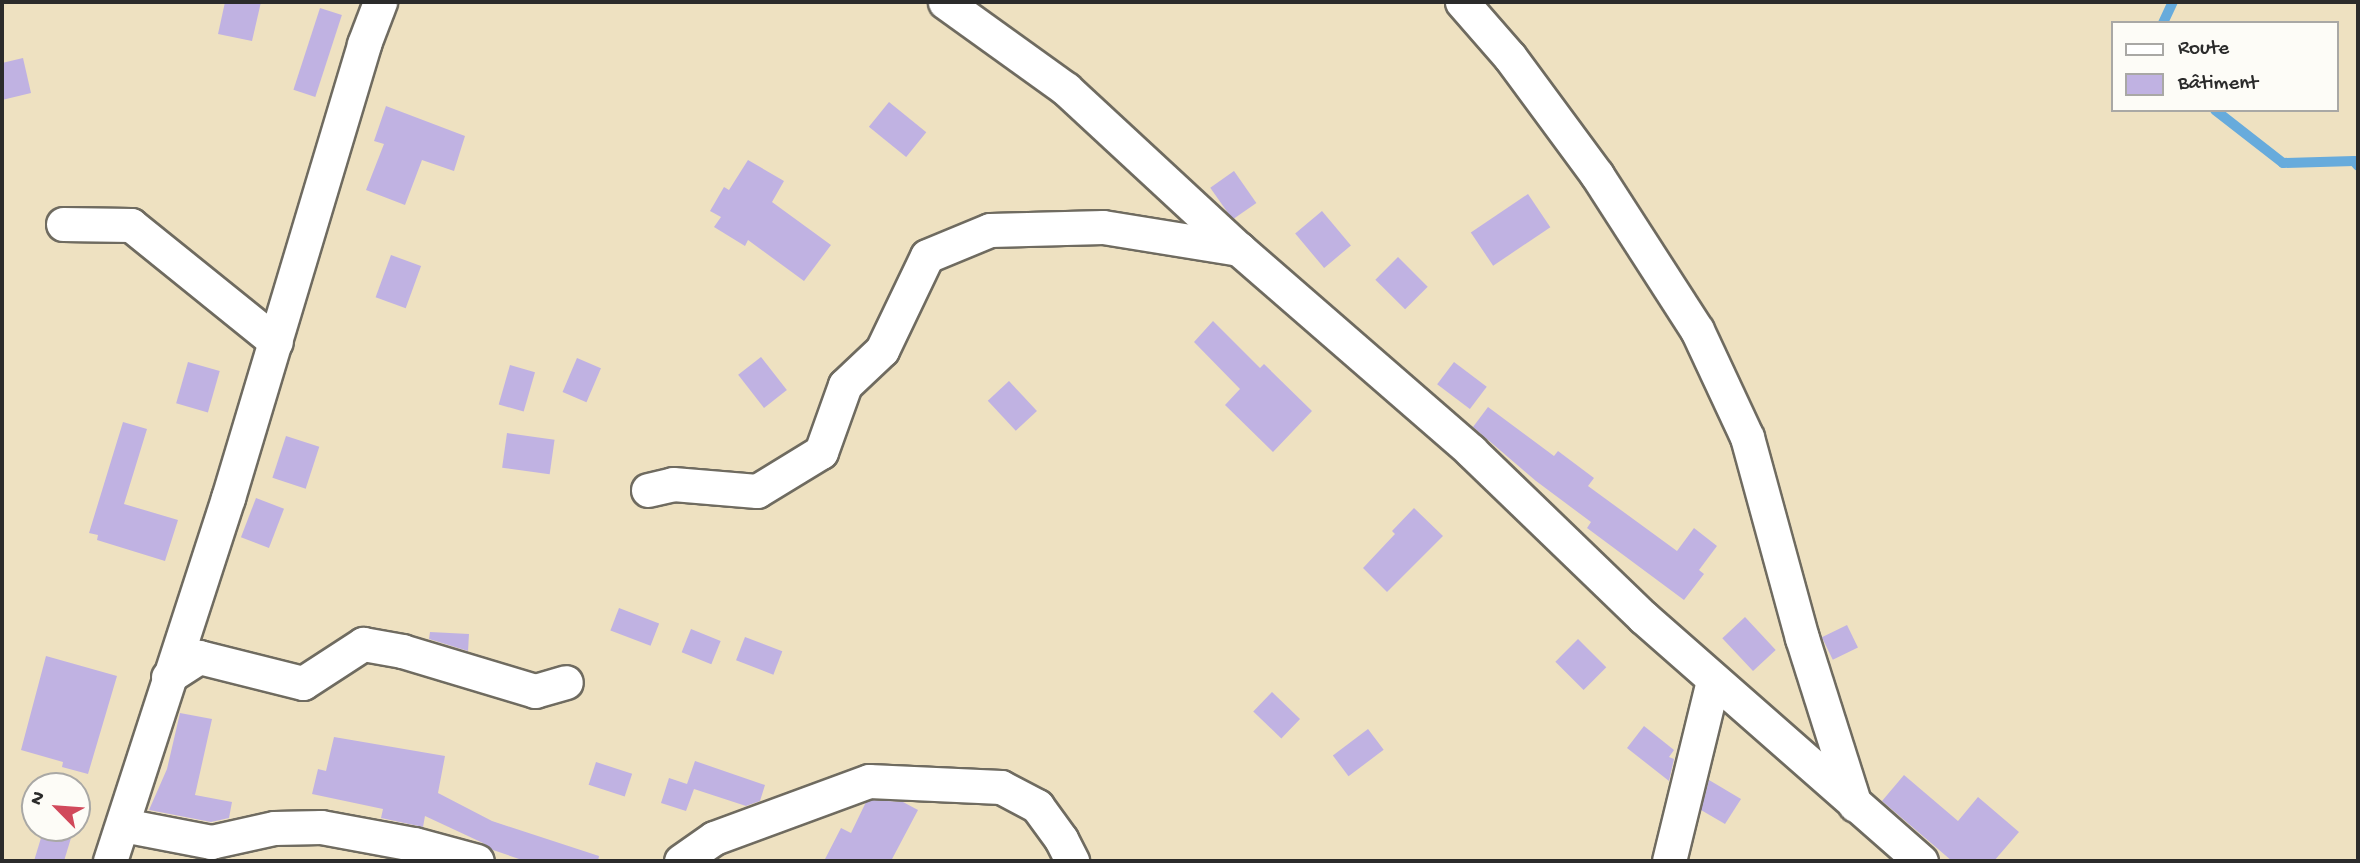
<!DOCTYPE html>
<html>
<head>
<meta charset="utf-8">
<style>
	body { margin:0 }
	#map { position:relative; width:2360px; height:863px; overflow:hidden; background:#eee1c1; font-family:"Gochi Hand",sans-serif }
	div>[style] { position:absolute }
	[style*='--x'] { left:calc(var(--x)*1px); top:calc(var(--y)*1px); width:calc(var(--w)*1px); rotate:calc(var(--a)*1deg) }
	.stream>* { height:10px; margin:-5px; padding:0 5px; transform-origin:5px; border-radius:5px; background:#67abdc }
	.building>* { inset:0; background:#c0b2e2; transform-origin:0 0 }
	.roads { filter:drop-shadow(2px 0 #6f6b60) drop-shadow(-2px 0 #6f6b60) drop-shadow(0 2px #6f6b60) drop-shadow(0 -2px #6f6b60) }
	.minor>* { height:33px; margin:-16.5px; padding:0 16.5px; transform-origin:16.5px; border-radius:16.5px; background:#fff }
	span { translate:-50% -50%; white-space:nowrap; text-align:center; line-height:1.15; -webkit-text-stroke:5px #fdfcf7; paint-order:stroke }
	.frame { position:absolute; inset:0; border:4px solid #2b2b2b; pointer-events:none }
	.legend { position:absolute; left:2111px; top:21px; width:228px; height:91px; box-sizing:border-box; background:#fdfcf7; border:2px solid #a9a8a5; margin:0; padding:9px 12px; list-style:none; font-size:21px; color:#2b2b2b }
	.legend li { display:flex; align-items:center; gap:14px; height:35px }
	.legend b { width:35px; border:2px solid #a9a8a5 }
	.north { position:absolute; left:21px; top:772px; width:70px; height:70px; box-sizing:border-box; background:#fdfcf7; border:2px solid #a9a8a5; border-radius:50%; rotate:295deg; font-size:19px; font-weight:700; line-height:28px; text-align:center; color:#2b2b2b }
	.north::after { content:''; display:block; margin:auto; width:24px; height:32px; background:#d1495b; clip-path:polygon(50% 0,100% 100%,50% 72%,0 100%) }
</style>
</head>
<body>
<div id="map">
	<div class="stream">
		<i style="--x:2163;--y:23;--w:23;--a:-65"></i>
		<i style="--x:2215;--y:110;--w:86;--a:37.9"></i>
		<i style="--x:2283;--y:163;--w:71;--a:-1.6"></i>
		<i style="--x:2354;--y:161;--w:6;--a:51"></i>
	</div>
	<div class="building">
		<i style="clip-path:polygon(225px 2px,261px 2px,252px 41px,218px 34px)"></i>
		<i style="left:320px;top:8px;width:23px;height:86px;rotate:18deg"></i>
		<i style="clip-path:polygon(23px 58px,31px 93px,2px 100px,2px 63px)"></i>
		<i style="left:889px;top:102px;width:48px;height:32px;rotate:39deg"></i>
		<i style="clip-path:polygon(386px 106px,465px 136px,454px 171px,422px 160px,405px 205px,366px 190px,384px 144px,374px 141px)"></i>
		<i style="clip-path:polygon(748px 160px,784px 181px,772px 202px,831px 245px,804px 281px,748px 240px,745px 246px,714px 227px,721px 217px,710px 211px,724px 187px,729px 190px)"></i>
		<i style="left:1234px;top:171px;width:39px;height:29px;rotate:55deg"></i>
		<i style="left:1528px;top:194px;width:40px;height:69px;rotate:56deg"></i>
		<i style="left:1322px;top:211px;width:45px;height:35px;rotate:50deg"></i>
		<i style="left:391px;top:255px;width:32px;height:45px;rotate:20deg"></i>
		<i style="left:1398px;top:257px;width:42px;height:32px;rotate:45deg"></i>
		<i style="clip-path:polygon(1213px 321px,1260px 368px,1264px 364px,1312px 411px,1273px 452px,1225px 405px,1240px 389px,1194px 342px)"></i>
		<i style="left:761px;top:357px;width:42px;height:29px;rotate:52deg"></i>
		<i style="left:577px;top:358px;width:26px;height:37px;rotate:23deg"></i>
		<i style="left:188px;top:362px;width:33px;height:43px;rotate:16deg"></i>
		<i style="left:1454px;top:362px;width:41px;height:28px;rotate:37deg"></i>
		<i style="left:510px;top:365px;width:26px;height:41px;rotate:16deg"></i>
		<i style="left:1009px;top:381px;width:41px;height:29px;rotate:47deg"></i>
		<i style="clip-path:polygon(1488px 407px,1554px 456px,1558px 451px,1594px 478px,1588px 486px,1677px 551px,1694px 528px,1717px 546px,1699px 570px,1704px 574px,1684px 600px,1587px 528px,1591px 522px,1536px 481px,1473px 427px)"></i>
		<i style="clip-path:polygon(123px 422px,147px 429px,124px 504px,178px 520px,165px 561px,97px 540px,98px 535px,89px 533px)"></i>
		<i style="left:507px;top:433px;width:48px;height:35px;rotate:8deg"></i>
		<i style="left:286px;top:436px;width:35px;height:44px;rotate:18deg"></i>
		<i style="left:256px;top:498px;width:30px;height:42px;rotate:21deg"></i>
		<i style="clip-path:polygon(1414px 508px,1443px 536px,1387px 592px,1363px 568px,1395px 534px,1392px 531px)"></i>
		<i style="left:619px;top:608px;width:43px;height:24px;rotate:21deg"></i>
		<i style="left:1745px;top:617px;width:45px;height:31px;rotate:47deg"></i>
		<i style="left:1847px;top:625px;width:25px;height:28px;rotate:64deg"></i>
		<i style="left:691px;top:629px;width:32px;height:25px;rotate:22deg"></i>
		<i style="clip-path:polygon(430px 632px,469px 634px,468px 651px,429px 639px)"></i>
		<i style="left:745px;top:637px;width:40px;height:25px;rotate:21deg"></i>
		<i style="left:1578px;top:639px;width:40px;height:32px;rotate:45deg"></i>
		<i style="clip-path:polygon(46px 656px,117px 676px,88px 774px,62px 767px,63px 762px,21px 750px)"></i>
		<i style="left:1272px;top:692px;width:39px;height:27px;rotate:44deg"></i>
		<i style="clip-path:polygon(180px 713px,212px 719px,195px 795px,232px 802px,229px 818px,211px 822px,149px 810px,167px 769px)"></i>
		<i style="clip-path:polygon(1644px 726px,1674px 750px,1669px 757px,1674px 759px,1669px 781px,1627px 748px)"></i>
		<i style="left:1368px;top:729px;width:26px;height:44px;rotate:53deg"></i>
		<i style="clip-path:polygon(334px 737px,445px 756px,438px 793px,492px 821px,599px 856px,598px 861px,525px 861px,493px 850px,483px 843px,425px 816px,423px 827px,381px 818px,383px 809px,312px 794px,318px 769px,326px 771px)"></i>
		<i style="clip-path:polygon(695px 761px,765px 785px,760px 801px,746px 806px,694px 789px,686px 811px,661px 803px,669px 778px,687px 784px)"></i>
		<i style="left:596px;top:762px;width:38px;height:24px;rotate:18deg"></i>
		<i style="clip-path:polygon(1904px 775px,1958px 821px,1978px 797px,2019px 832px,1994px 861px,1952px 861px,1882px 801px)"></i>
		<i style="clip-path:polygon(1709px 780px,1741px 799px,1725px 824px,1701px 810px)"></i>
		<i style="clip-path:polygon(872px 800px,903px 802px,918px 810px,891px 861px,824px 861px,841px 828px,851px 833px,866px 802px)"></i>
		<i style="clip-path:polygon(44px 828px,74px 828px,64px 861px,34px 861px)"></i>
	</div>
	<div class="roads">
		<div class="minor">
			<i style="--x:945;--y:2;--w:149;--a:35.7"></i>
			<i style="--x:1066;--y:89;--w:236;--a:42.8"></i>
			<i style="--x:1239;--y:249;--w:308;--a:41"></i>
			<i style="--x:1471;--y:451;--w:239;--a:44"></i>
			<i style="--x:1643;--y:617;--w:370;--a:41.3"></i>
			<i style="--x:1462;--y:2;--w:73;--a:48.9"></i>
			<i style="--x:1510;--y:57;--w:147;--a:53.6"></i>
			<i style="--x:1597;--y:175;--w:184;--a:57.2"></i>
			<i style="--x:1697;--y:330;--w:118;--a:65"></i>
			<i style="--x:1747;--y:437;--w:208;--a:74.7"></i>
			<i style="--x:1802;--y:638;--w:175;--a:72.4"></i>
			<i style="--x:63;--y:224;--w:68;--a:0.8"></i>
			<i style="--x:131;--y:225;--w:186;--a:38.9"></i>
			<i style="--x:648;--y:490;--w:26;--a:-13"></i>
			<i style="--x:673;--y:484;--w:84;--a:4.8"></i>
			<i style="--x:757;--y:491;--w:75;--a:-31.4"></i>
			<i style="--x:821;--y:452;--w:71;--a:-70.3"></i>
			<i style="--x:845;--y:385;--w:51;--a:-43.4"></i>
			<i style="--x:882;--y:350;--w:104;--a:-64.4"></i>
			<i style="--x:927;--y:256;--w:68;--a:-22.4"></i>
			<i style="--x:990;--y:230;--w:113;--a:-1.5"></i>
			<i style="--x:1103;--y:227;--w:138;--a:9.2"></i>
			<i style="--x:168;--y:677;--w:37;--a:-33"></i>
			<i style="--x:199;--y:657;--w:107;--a:14"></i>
			<i style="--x:303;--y:683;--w:72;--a:-33"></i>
			<i style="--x:363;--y:644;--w:40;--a:10"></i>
			<i style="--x:402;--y:651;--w:139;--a:16.7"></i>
			<i style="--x:535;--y:691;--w:32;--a:-16"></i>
			<i style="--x:123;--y:825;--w:90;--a:10.9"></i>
			<i style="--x:211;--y:842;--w:65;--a:-12.5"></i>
			<i style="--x:274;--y:828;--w:47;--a:-1.2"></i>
			<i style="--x:321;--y:827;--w:95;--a:10.4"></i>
			<i style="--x:414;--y:844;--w:65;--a:15.1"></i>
			<i style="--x:110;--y:861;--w:382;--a:-72"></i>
			<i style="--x:228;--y:498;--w:474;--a:-73.3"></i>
			<i style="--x:364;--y:44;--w:45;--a:-69.1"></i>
			<i style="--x:681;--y:861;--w:40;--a:-34.9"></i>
			<i style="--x:714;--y:838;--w:165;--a:-20.2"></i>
			<i style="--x:869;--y:781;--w:132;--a:2.6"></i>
			<i style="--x:1001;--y:787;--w:41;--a:27.8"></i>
			<i style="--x:1037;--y:806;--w:41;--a:54"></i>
			<i style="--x:1061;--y:839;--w:25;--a:63"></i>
			<i style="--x:1669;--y:861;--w:186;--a:-76.3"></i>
		</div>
	</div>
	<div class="frame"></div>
	<ul class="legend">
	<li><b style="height:9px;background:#fff"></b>Route</li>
	<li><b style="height:19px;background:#c0b2e2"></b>Bâtiment</li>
	</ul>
	<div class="north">N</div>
</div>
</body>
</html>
